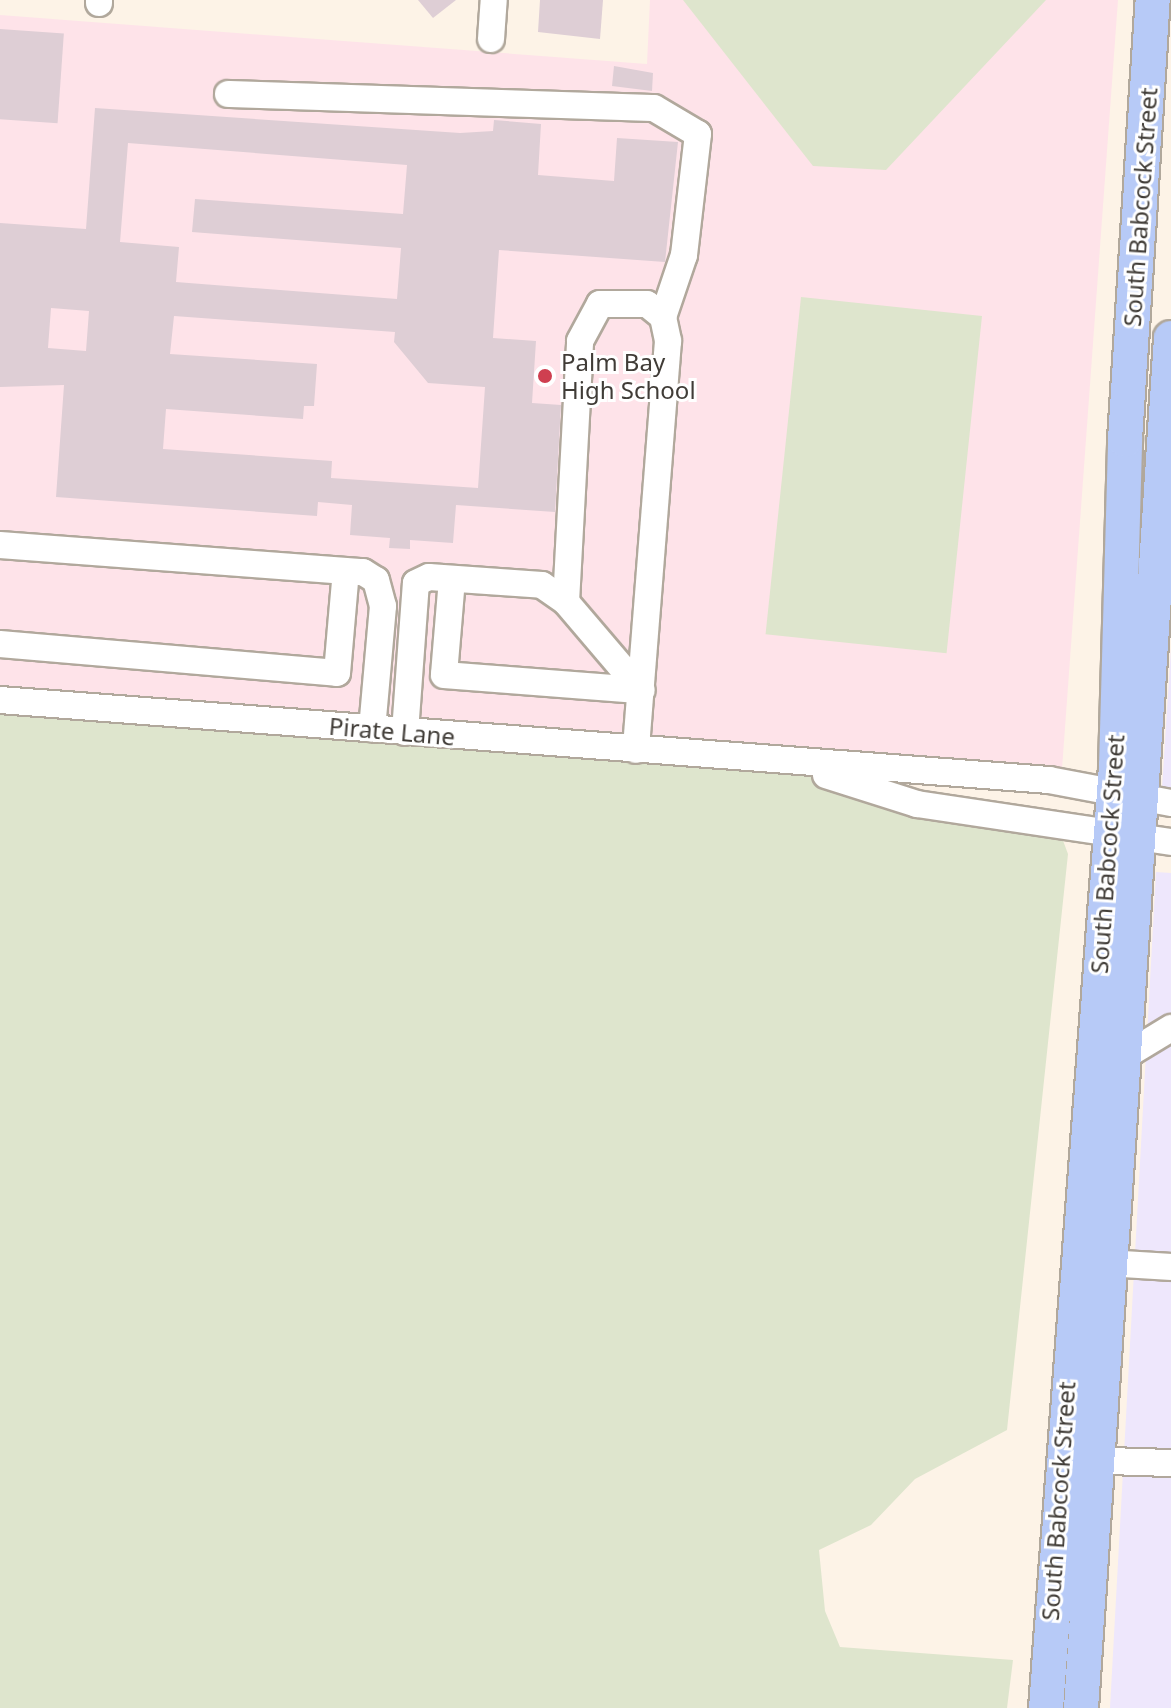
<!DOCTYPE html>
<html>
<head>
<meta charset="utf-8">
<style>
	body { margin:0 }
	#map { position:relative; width:1171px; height:1708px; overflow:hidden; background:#fdf3e7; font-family:"Noto Sans",sans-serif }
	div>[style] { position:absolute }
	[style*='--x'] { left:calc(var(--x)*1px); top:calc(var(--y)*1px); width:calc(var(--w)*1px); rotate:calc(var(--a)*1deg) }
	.commercial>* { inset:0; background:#eee7fc }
	.education>* { inset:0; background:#fee3e9 }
	.green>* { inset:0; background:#dee5cd; transform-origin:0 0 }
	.building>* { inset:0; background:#deced5; transform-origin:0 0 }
	.roads { filter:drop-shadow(2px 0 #b1a89c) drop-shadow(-2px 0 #b1a89c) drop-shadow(0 2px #b1a89c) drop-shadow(0 -2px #b1a89c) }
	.minor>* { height:26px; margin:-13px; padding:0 13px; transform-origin:13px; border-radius:13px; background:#fff }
	.major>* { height:34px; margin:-17px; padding:0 17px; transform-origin:17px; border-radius:17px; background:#b7caf7 }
	.dots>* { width:22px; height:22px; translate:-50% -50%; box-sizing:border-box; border:4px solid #fff; border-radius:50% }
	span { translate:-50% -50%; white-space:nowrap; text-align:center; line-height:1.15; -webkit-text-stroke:6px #fff; paint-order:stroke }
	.street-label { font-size:24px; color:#403c37 }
	.poi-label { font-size:24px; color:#403c37 }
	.left { translate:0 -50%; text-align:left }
</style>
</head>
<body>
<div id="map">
	<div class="commercial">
		<i style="clip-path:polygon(1171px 648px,1171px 789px,1162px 788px)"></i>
		<i style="clip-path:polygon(1156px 872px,1171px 873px,1171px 1708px,1110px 1708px)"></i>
	</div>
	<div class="education">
		<i style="clip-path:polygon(650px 0,1118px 0,1062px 769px,0 687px,0 15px,647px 64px)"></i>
	</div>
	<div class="green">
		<i style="clip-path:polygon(683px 0,1046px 0,886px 170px,813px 166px)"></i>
		<i style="left:801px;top:297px;width:182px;height:339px;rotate:6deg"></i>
		<i style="clip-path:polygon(0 700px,784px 762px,1058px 827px,1068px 854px,1007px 1430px,915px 1479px,871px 1525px,819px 1550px,825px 1611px,840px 1647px,1013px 1660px,1007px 1708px,0 1708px)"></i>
	</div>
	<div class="building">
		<i style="clip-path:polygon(418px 0,456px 0,433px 18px)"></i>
		<i style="clip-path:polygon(540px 0,603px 0,600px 39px,538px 32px)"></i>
		<i style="left:0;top:29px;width:64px;height:90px;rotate:4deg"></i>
		<i style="clip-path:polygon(614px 66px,653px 73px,652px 91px,612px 86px)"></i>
		<i style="clip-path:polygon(evenodd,95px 108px,460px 133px,493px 131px,494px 120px,541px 124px,538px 175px,614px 181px,617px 138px,678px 142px,665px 262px,499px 250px,493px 338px,536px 341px,532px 403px,561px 405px,555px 512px,456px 505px,453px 543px,410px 540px,410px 549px,389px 548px,390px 538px,350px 535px,352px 505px,318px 502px,317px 516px,56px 497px,64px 385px,0 387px,0 223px,86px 229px,95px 108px,128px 143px,407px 165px,403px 214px,195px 199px,192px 232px,401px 248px,397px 299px,176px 282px,179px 247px,120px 242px,128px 143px,95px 108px,51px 308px,89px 311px,86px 351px,48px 348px,51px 308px,95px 108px,174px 316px,395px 332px,394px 342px,428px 383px,485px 387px,478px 488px,331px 478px,332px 461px,163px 449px,166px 409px,303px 419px,304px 406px,314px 406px,317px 364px,170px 354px,174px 316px)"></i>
	</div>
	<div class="roads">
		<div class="minor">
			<i style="--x:99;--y:3;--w:3;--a:-90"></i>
			<i style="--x:491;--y:39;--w:39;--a:-86"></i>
			<i style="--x:228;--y:94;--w:426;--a:1.9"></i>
			<i style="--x:654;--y:108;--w:51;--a:30.6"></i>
			<i style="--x:698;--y:134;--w:122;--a:96.6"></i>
			<i style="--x:684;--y:255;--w:65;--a:108.7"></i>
			<i style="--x:0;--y:545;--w:364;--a:4.3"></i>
			<i style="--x:363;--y:572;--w:15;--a:32"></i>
			<i style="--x:376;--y:580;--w:27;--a:75"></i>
			<i style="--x:383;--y:606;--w:123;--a:95.1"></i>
			<i style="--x:452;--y:579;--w:96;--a:94.8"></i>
			<i style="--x:444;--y:675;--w:198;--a:4.4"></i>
			<i style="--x:566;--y:602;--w:261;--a:-86.9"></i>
			<i style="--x:580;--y:341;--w:42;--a:-61.6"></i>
			<i style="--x:600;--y:304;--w:47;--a:0"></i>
			<i style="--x:647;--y:304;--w:21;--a:39"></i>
			<i style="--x:663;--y:317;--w:25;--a:78"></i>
			<i style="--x:668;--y:341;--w:410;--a:94.5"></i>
			<i style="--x:0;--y:644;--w:338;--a:4.9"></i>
			<i style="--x:337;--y:673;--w:102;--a:-85"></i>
			<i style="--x:0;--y:700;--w:1052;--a:4.36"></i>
			<i style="--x:1049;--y:780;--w:124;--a:10.7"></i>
			<i style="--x:405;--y:732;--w:149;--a:-85.8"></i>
			<i style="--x:416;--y:583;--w:14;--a:-25"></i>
			<i style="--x:429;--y:577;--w:113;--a:4"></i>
			<i style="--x:542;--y:585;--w:29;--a:35"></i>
			<i style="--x:566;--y:602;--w:116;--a:49.6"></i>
			<i style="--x:826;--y:775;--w:96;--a:17.7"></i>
			<i style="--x:917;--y:804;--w:257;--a:8.5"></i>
			<i style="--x:1120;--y:1059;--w:60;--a:-31.3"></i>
			<i style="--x:1107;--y:1263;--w:64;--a:3.6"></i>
			<i style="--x:1079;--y:1460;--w:92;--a:1.9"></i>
		</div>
		<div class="major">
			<i style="--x:1046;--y:1708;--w:944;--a:-85.75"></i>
			<i style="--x:1116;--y:767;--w:327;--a:-88.4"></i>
			<i style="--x:1125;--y:440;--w:441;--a:-86.4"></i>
			<i style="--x:1081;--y:1708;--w:1373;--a:-86.24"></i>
		</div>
	</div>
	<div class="dots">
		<i style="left:545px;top:376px;background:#cf3f50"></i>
	</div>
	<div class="street-label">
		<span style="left:1140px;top:207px;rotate:-86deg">South Babcock Street</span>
		<span style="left:392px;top:731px;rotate:5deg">Pirate Lane</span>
		<span style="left:1107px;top:854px;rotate:-86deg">South Babcock Street</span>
		<span style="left:1058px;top:1501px;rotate:-86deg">South Babcock Street</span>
	</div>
	<div class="poi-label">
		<span class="left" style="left:561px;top:376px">Palm Bay<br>High School</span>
	</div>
</div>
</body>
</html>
